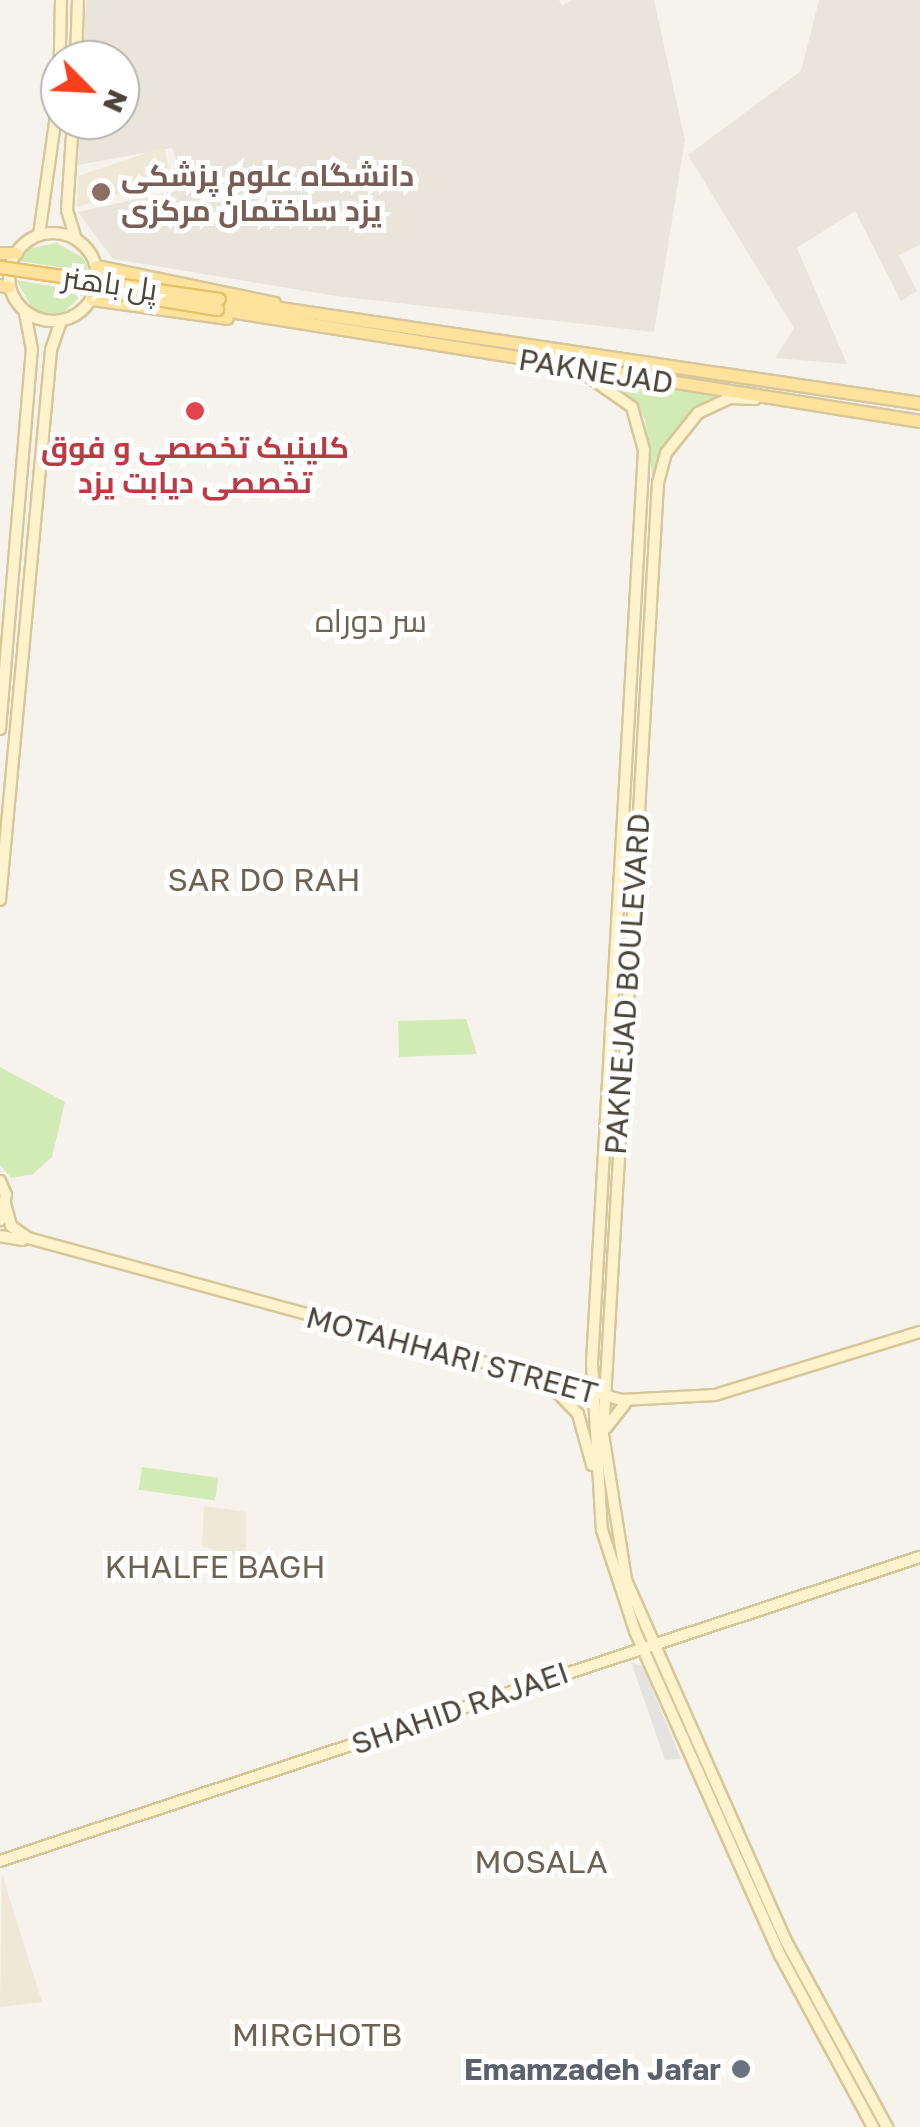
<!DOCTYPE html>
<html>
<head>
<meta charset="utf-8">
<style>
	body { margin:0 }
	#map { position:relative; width:920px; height:2127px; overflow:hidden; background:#f6f3ec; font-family:"Golos Text",Cairo,sans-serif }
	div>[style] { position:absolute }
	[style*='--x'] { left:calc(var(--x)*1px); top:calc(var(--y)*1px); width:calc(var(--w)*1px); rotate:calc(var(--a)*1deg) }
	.residential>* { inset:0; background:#eae5da }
	.education>* { inset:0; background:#efe8d6 }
	.green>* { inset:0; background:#d2eab5; transform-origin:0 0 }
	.parking>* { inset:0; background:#e5e3e0 }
	.roads { filter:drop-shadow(2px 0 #d6c79b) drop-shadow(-2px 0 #d6c79b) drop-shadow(0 2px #d6c79b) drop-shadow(0 -2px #d6c79b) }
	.secondary>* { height:10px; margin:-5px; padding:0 5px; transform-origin:5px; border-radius:5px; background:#fff3cd }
	.secondary>.ring { margin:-5px; padding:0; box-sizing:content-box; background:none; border:10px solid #fff3cd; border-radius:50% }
	.primary>* { height:11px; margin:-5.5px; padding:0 5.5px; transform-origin:5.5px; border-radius:5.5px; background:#ffe39c }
	.bridges { filter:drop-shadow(2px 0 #e6c16a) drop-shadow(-2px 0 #e6c16a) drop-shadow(0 2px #e6c16a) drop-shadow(0 -2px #e6c16a) }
	.primary-bridge>* { height:11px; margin:-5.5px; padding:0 5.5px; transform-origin:5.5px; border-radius:5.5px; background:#ffe39c }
	.dots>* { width:28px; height:28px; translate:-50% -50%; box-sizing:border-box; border:5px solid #fff; border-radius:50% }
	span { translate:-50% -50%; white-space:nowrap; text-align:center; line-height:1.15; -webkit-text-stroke:10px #fff; paint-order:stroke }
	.education-label { font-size:30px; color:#785e54; font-weight:700 }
	.left { translate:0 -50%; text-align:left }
	.street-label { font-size:30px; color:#4b4439 }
	.health-label { font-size:30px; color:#be3a42; font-weight:700 }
	.worship-label { font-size:30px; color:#5b616d; font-weight:700 }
	.right { translate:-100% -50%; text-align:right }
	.neighbourhood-label { font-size:32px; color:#6e6250 }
	.north { position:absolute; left:40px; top:40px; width:100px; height:100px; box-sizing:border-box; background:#fff; border:2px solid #b7b4b0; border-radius:50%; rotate:114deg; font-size:28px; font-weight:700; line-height:40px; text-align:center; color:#4b4439 }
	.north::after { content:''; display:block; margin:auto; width:35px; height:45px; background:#fc3f1d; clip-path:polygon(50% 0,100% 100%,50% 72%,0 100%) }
</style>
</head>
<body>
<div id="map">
	<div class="residential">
		<i style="clip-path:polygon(86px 0,559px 0,562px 6px,572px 0,654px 0,685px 140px,654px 332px,336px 296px,113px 259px,78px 212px,187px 188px,172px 148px,78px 165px,80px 120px,120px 120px,120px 60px,83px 60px)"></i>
		<i style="clip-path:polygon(819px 0,920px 0,920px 245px,899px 255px,917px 291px,901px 301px,855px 211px,797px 248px,847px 364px,775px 358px,794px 328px,688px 155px,801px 71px)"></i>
	</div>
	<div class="education">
		<i style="clip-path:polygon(164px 147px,171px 177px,77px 207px,78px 176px)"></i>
		<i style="clip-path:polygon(204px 1506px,246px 1512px,246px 1559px,202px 1546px)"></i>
		<i style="clip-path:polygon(2px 1874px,42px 2002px,0 2007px)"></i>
	</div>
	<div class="green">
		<i style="clip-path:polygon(57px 243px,83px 258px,90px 272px,19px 261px,31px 248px)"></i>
		<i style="clip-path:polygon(16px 280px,85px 292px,62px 314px,46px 314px,33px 309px)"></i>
		<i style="clip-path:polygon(611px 375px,722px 394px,677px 426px,653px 482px,645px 419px)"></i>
		<i style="clip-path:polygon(466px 1019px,477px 1054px,399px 1057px,398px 1021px)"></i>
		<i style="clip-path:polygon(0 1067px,65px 1102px,52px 1157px,33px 1174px,11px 1178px,0 1165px)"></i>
		<i style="left:142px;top:1467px;width:77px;height:23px;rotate:8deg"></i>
	</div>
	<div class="parking">
		<i style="clip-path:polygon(631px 1662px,643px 1667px,681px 1759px,665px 1760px)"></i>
	</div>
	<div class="roads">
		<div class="secondary">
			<i style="--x:76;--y:60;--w:60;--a:-88.1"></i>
			<i style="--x:73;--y:120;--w:90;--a:93.8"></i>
			<i style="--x:67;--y:210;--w:30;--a:73"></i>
			<i class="ring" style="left:9px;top:233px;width:78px;height:78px"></i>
			<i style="--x:39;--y:235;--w:142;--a:-81.9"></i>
			<i style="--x:59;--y:94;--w:94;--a:-88.8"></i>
			<i style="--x:575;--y:367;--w:70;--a:35.1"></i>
			<i style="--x:632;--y:407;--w:45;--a:74.4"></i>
			<i style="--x:644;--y:450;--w:915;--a:93.26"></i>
			<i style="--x:592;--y:1364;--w:166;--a:86.6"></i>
			<i style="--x:602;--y:1530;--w:106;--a:71.9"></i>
			<i style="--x:635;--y:1631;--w:355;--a:65.9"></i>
			<i style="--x:780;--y:1955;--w:196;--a:61.6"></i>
			<i style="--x:755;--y:399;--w:25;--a:-178"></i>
			<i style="--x:730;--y:398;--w:35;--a:155"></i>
			<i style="--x:698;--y:413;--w:51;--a:128.7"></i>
			<i style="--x:666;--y:453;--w:31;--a:105"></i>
			<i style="--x:658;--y:483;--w:953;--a:93.31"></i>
			<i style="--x:603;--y:1434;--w:148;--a:81"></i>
			<i style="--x:626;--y:1580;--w:395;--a:66.1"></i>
			<i style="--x:786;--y:1941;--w:212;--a:61.5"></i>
			<i style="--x:0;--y:729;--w:381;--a:-85.2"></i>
			<i style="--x:32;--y:349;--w:38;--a:-101"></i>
			<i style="--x:0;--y:900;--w:552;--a:-84.7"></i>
			<i style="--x:51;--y:350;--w:31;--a:-71"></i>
			<i style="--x:0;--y:1181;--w:15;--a:67"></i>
			<i style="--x:6;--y:1195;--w:26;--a:103"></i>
			<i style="--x:5;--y:1203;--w:24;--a:75"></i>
			<i style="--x:11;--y:1226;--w:21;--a:35"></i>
			<i style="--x:28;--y:1238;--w:616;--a:15.26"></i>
			<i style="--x:622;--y:1400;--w:93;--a:-3.1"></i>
			<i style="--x:715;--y:1395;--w:214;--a:-17.1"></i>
			<i style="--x:0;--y:1236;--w:23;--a:10"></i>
			<i style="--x:555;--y:1390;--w:33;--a:46"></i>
			<i style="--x:578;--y:1414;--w:53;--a:74.6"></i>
			<i style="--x:606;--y:1428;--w:31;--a:-52"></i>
			<i style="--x:0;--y:1861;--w:969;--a:-18.29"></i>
		</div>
		<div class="primary">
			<i style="--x:0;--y:253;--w:16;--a:0"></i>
			<i style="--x:96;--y:266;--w:182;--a:11.7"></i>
			<i style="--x:0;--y:285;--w:9;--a:13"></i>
			<i style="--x:92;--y:299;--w:136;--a:8"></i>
			<i style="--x:219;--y:299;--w:709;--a:8.44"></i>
			<i style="--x:217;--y:309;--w:712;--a:9.05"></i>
		</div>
	</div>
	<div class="bridges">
		<div class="primary-bridge">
			<i style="--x:0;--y:267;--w:221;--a:8.3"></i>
			<i style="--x:83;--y:287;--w:136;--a:9.3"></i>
		</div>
	</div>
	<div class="dots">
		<i style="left:101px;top:192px;background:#8d6e63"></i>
		<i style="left:195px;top:411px;background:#e0444e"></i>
		<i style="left:741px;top:2069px;background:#6b7280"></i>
	</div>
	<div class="education-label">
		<span class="left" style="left:121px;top:192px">دانشگاه علوم پزشکی<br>یزد ساختمان مرکزی</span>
	</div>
	<div class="street-label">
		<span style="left:110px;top:283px;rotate:8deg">پل باهنر</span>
		<span style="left:596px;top:371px;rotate:9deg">PAKNEJAD</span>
		<span style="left:627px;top:984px;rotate:-86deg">PAKNEJAD BOULEVARD</span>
		<span style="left:452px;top:1355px;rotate:15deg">MOTAHHARI STREET</span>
		<span style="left:460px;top:1708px;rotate:-19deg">SHAHID RAJAEI</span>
	</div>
	<div class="health-label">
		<span style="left:195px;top:464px">کلینیک تخصصی و فوق<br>تخصصی دیابت یزد</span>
	</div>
	<div class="worship-label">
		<span class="right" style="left:721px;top:2069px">Emamzadeh Jafar</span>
	</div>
	<div class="neighbourhood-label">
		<span style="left:371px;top:620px">سر دوراه</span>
		<span style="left:264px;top:879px">SAR DO RAH</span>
		<span style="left:215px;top:1566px">KHALFE BAGH</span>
		<span style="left:541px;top:1861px">MOSALA</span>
		<span style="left:317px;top:2034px">MIRGHOTB</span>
	</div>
	<div class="north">N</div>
</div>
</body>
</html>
